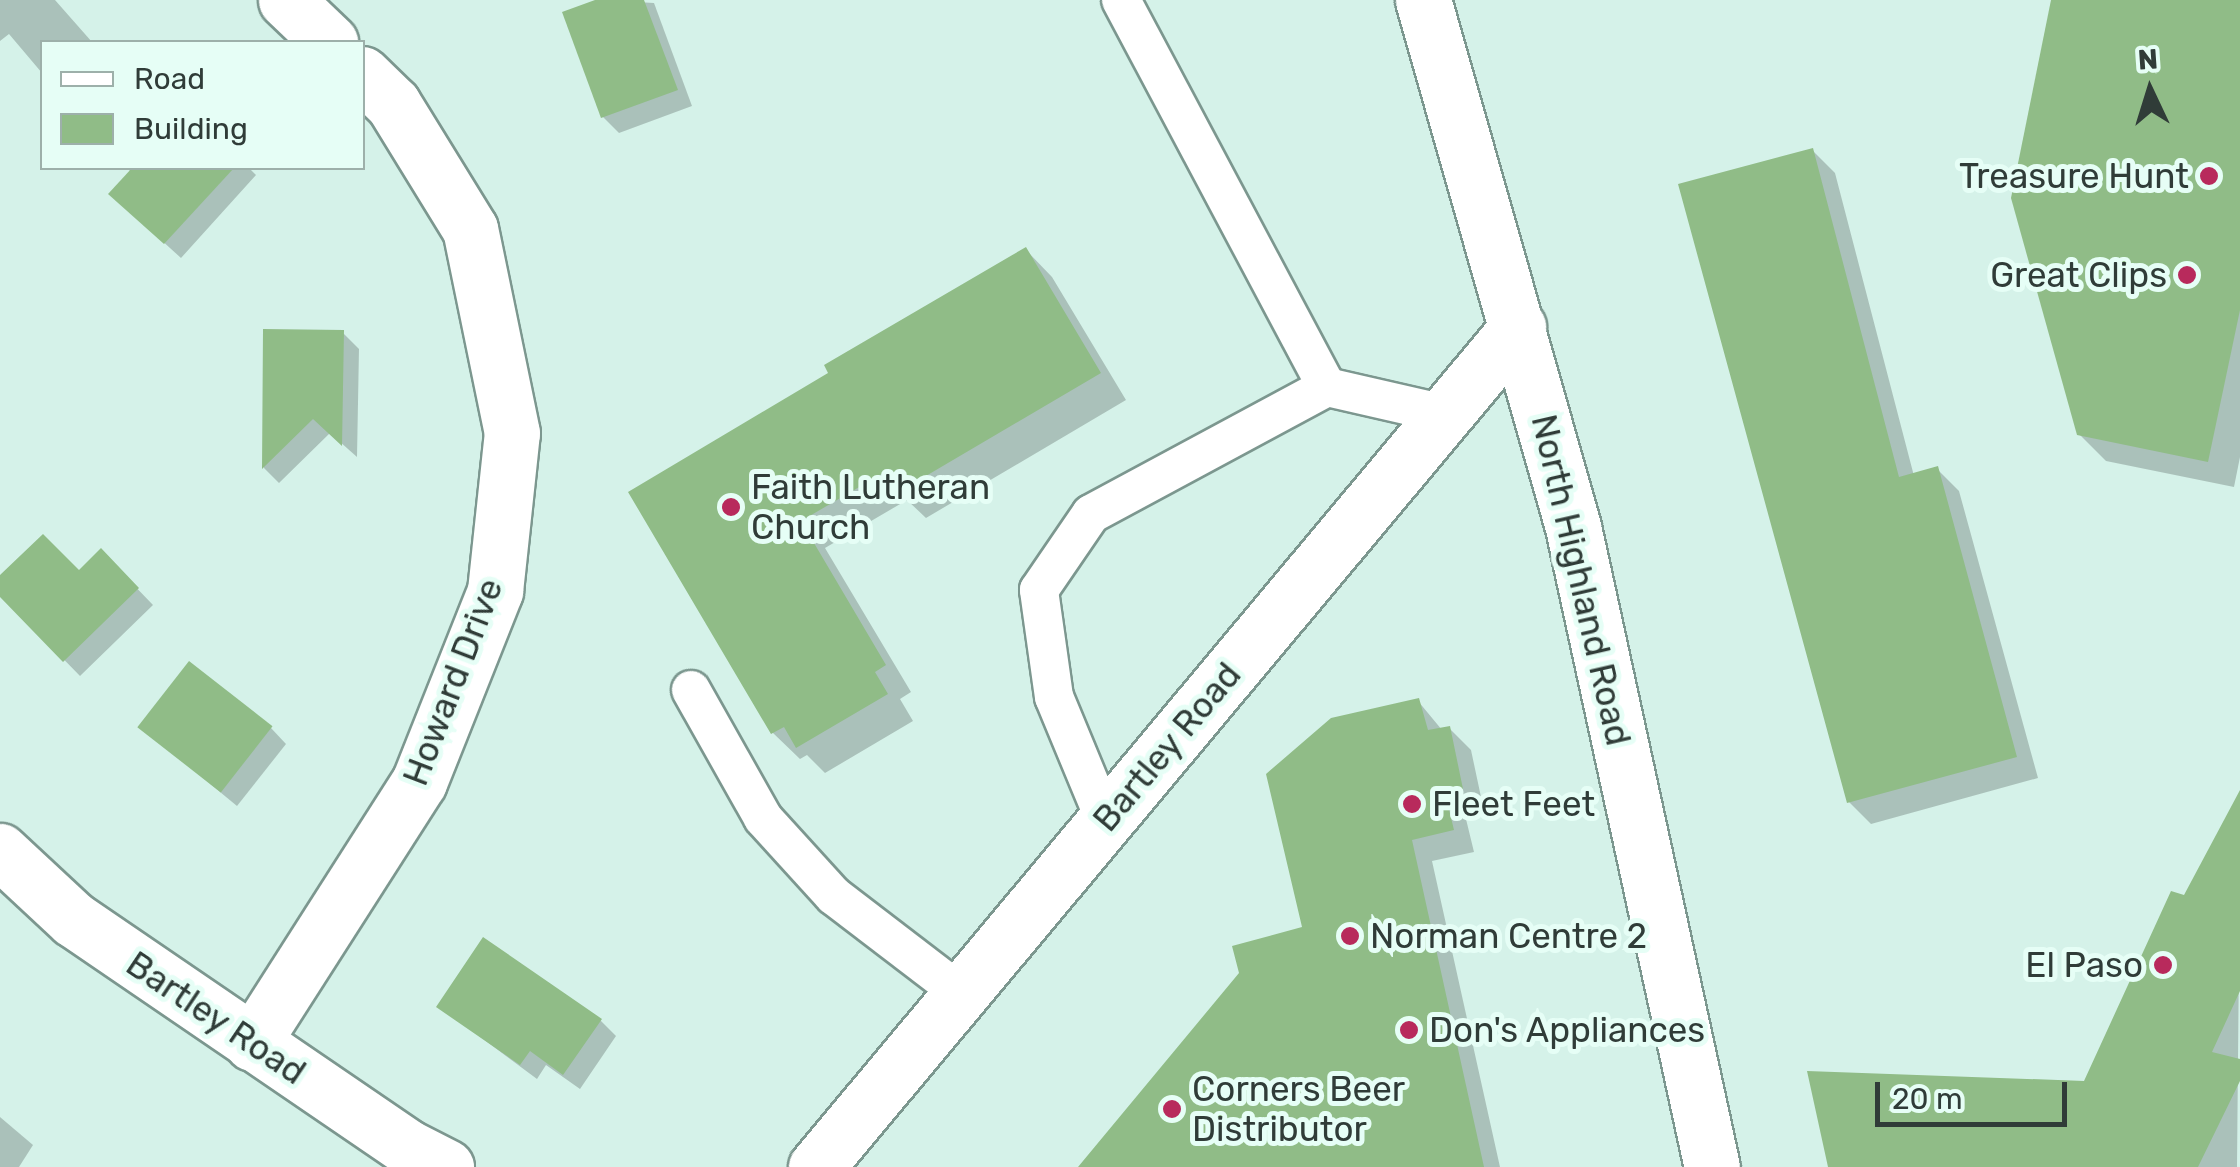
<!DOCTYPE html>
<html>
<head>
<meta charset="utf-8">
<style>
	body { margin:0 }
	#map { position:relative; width:2240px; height:1167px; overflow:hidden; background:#d5f2e9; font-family:Rubik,sans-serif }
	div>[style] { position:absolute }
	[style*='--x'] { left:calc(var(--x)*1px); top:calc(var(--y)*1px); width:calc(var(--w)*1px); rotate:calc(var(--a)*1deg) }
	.shadow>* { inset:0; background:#0003 }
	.building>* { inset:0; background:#90bc87; transform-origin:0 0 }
	.roads { filter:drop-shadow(2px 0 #7c978f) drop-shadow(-2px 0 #7c978f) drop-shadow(0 2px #7c978f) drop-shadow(0 -2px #7c978f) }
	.lane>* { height:38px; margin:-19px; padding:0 19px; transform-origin:19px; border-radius:19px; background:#fff }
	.street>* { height:55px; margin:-27.5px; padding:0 27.5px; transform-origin:27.5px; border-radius:27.5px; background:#fff }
	.dots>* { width:28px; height:28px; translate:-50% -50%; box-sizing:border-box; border:5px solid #e6fef6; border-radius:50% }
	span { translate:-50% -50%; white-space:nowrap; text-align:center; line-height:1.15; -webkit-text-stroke:10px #e6fef6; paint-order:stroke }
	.poi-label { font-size:35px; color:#303c38 }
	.right { translate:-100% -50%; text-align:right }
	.left { translate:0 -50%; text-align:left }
	.street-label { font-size:35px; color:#303c38 }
	.legend { position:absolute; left:40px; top:40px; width:325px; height:130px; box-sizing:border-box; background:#e6fef6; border:2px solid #9db0aa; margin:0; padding:12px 18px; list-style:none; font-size:30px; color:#303c38 }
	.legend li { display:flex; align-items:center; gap:20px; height:50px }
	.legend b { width:50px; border:2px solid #9db0aa }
	.north { position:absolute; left:2100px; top:40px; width:100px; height:100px; -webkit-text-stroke:8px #e6fef6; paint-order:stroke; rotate:356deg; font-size:28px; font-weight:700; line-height:40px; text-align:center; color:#303c38 }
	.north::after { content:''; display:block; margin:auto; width:35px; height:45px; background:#303c38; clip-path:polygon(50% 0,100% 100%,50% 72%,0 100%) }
	.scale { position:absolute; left:1875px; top:1082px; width:192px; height:45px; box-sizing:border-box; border:5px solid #303c38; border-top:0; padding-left:12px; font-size:30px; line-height:35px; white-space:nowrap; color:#303c38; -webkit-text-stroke:8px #e6fef6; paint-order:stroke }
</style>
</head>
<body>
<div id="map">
	<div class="shadow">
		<i style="clip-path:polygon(0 0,55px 0,92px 42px,42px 42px,42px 73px,9px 34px,0 41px)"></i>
		<i style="clip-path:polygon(602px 0,654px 3px,692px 106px,619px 133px,603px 117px,565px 13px)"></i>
		<i style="clip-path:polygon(2054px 0,2240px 0,2240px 457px,2234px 487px,2106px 461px,2079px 434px)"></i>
		<i style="clip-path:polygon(1813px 151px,1835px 173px,1914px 476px,1937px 469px,1959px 491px,2038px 778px,1871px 824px,1849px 802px)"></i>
		<i style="clip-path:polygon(127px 168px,249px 168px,256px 175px,181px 258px,127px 209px,131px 172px)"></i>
		<i style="clip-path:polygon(1026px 250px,1052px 277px,1126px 400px,926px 518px,907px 500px,825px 548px,911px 692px,900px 699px,913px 721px,825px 773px,807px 755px,800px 759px,773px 733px,632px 493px,832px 374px)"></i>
		<i style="clip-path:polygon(266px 331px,343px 333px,359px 349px,357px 457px,330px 433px,279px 483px,264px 468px)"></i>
		<i style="clip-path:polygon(101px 551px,153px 605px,80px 676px,0 594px,0 578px,79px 573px)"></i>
		<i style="clip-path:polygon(1418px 701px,1442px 730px,1449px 728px,1471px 750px,1484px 811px,1466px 819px,1474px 852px,1432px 861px,1500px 1167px,1081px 1167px,1305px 928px)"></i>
		<i style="clip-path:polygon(140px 726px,271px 728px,286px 744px,237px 806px)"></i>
		<i style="clip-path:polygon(2240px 850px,2237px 1167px,1831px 1167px,2086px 1084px,2185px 898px)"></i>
		<i style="clip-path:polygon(439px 1006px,600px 1020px,616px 1036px,580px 1089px,546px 1065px,537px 1079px)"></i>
		<i style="clip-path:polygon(0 1117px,33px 1145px,19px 1167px,0 1167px)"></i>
	</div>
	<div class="building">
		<i style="clip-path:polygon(595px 0,644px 0,678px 90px,601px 118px,562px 12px)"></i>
		<i style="clip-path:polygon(2051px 0,2240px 0,2240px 310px,2208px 462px,2077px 435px,2011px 198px)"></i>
		<i style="clip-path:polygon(1813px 148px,1899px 477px,1938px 466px,2017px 757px,1847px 803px,1678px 184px)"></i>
		<i style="clip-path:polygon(132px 168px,234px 168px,164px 244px,108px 194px)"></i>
		<i style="clip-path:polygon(1026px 247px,1101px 373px,897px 493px,885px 472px,801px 521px,886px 665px,875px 672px,888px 694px,796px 748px,784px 727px,771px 734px,628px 492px,828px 373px,824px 365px)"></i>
		<i style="clip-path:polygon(263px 329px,344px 330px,342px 446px,313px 419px,262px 469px)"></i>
		<i style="clip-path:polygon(43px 534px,79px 570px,101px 548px,139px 588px,63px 662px,0 597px,0 575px)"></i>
		<i style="left:189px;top:661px;width:106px;height:84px;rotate:38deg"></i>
		<i style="clip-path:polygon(1419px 698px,1428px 730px,1450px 726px,1463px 789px,1446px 797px,1454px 830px,1412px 840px,1484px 1167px,1078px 1167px,1239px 973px,1232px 946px,1302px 927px,1266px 774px,1331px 718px)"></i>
		<i style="clip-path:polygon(2240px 790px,2240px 991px,2212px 1052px,2240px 1059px,2240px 1081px,2198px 1167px,1828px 1167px,1807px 1071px,2084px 1081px,2171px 891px,2184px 895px)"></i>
		<i style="clip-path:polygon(483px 937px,602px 1019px,563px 1075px,530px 1051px,520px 1065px,436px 1007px)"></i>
	</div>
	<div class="roads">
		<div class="lane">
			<i style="--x:1121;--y:0;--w:438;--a:62"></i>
			<i style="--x:691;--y:690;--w:147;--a:60.6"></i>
			<i style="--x:763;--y:818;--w:105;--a:47.7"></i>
			<i style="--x:834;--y:896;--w:160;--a:37.4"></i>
			<i style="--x:1105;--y:820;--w:133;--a:-112.5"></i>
			<i style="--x:1054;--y:697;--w:108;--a:-98"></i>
			<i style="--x:1039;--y:590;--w:92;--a:-55.6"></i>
			<i style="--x:1091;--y:514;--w:268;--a:-28.3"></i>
			<i style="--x:1327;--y:387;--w:121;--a:12.9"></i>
		</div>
		<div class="street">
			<i style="--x:286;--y:0;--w:61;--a:43.7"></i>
			<i style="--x:1423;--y:0;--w:548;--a:74.11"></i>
			<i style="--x:1573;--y:527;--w:655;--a:77.75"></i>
			<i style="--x:0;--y:851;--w:100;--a:43"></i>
			<i style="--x:73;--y:919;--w:404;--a:34.3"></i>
			<i style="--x:407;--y:1147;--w:44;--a:27.1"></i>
			<i style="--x:252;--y:1043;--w:310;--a:-57.4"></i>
			<i style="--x:419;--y:782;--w:206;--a:-68.3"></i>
			<i style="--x:495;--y:591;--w:159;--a:-83.9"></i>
			<i style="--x:512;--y:433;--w:208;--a:-101.6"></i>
			<i style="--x:470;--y:229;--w:147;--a:-121.6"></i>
			<i style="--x:393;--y:104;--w:43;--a:-135.9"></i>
			<i style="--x:816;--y:1167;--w:1095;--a:-50.11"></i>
		</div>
	</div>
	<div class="dots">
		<i style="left:2209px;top:176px;background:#b82a5c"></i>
		<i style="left:2187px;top:275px;background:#b82a5c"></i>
		<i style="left:731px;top:507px;background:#b82a5c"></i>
		<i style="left:1412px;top:804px;background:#b82a5c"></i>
		<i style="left:1350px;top:936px;background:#b82a5c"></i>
		<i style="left:2163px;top:965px;background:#b82a5c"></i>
		<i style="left:1409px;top:1030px;background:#b82a5c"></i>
		<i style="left:1172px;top:1109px;background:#b82a5c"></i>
	</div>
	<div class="poi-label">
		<span class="right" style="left:2189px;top:176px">Treasure Hunt</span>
		<span class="right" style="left:2167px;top:275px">Great Clips</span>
		<span class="left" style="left:751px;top:507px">Faith Lutheran<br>Church</span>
		<span class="left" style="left:1432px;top:804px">Fleet Feet</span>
		<span class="left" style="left:1370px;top:936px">Norman Centre 2</span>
		<span class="right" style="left:2143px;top:965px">El Paso</span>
		<span class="left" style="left:1429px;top:1030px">Don's Appliances</span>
		<span class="left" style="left:1192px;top:1109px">Corners Beer<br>Distributor</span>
	</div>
	<div class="street-label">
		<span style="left:1581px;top:580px;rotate:77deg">North Highland Road</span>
		<span style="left:453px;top:682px;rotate:-69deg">Howard Drive</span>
		<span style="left:1167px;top:747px;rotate:-50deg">Bartley Road</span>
		<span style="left:216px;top:1018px;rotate:34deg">Bartley Road</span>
	</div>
	<ul class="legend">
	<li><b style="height:12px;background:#fff"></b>Road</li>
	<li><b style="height:28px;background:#90bc87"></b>Building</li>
	</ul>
	<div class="north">N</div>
	<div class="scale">20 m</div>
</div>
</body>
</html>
